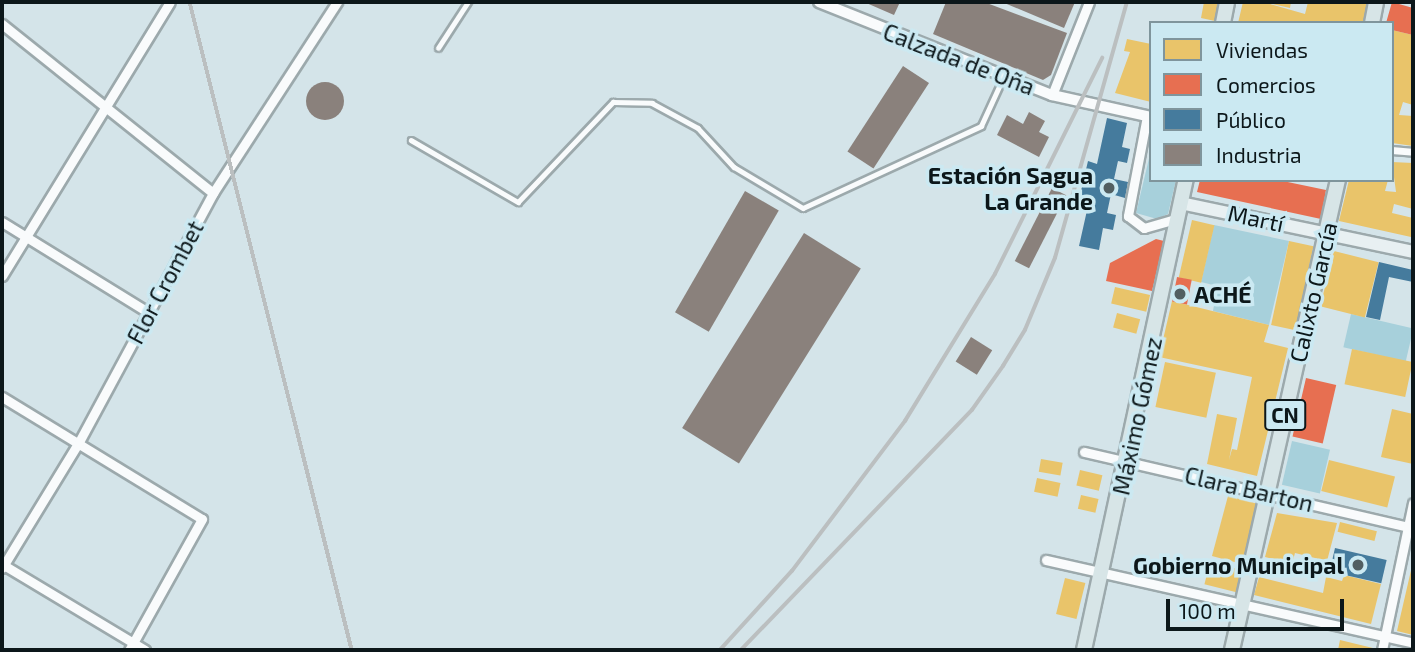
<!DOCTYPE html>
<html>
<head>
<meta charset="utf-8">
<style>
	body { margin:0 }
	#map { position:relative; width:1415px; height:652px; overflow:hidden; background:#d4e4e9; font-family:"Exo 2",sans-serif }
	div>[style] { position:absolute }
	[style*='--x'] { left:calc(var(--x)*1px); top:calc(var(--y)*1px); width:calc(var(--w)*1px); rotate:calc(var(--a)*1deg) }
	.green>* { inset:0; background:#a7d0db; transform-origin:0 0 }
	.homes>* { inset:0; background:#e9c46a; transform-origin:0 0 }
	.shops>* { inset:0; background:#e76f51; transform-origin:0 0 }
	.public>* { inset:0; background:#457b9d; transform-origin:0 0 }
	.industry>* { inset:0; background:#8a817c; transform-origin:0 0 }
	.round { border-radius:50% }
	.roads { filter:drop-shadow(2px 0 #9ca9ac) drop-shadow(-2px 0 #9ca9ac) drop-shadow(0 2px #9ca9ac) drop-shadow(0 -2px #9ca9ac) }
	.service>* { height:4.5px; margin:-2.25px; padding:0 2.25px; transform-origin:2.25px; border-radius:2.25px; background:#f9fbfc }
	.pedestrian>* { height:7px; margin:-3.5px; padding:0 3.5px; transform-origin:3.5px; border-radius:3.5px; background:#f9fbfc }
	.minor>* { height:9px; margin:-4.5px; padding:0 4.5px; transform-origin:4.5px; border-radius:4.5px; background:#f9fbfc }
	.tertiary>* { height:10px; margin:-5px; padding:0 5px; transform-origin:5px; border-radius:5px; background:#f9fbfc }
	.secondary>* { height:12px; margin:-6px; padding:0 6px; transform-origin:6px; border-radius:6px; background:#e8f0f2 }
	.primary>* { height:14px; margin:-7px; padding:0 7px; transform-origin:7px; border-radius:7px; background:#d7e5e7 }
	.rail>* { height:3.5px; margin:-1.75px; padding:0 1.75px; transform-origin:1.75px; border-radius:1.75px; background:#bbbfc0 }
	.dots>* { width:19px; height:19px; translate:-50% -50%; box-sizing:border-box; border:4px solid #cbe9f2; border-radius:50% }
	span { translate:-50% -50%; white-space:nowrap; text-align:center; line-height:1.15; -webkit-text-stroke:7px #cbe9f2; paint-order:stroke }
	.shield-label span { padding:2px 5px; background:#cbe9f2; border:2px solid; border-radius:5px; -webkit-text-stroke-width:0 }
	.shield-label { font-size:21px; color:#0c171a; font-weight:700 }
	.street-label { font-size:23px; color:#0c171a }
	.poi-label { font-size:23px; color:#0c171a; font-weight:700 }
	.right { translate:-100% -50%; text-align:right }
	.left { translate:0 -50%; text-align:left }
	.frame { position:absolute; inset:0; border:4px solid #0c171a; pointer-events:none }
	.legend { position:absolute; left:1149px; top:21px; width:245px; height:161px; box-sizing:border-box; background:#cbe9f2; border:2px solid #7f959c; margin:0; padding:9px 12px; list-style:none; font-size:21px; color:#0c171a }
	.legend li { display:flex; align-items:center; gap:14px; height:35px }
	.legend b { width:35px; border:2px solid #7f959c }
	.scale { position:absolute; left:1166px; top:599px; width:178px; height:32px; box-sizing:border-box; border:4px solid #0c171a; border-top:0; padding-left:9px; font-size:21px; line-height:24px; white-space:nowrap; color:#0c171a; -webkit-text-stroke:5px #cbe9f2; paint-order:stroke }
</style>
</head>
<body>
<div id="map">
	<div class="green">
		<i style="clip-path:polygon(1151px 150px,1151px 180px,1176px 180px,1168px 214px,1157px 219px,1136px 213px)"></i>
		<i style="clip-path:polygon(1214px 225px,1289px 241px,1269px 325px,1213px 311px,1217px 286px,1201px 282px)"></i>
		<i style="left:1351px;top:314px;width:64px;height:34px;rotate:13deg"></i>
		<i style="left:1292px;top:441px;width:39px;height:45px;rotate:13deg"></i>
	</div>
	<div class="homes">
		<i style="clip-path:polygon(1204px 2px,1219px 2px,1215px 21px,1201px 18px)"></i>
		<i style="clip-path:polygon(1243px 2px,1263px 2px,1305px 14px,1308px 2px,1368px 2px,1364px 23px,1238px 23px)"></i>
		<i style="clip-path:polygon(1264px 2px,1291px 2px,1290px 8px)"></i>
		<i style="clip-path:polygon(1392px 30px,1413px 35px,1413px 105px,1403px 102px,1399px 115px,1413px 116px,1413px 146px,1392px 143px)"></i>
		<i style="clip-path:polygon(1127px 39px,1151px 44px,1151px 102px,1115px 93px,1130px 52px,1124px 51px)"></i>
		<i style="clip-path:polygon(1392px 162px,1413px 163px,1413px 209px,1394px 204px,1392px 213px,1413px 218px,1411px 237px,1339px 221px,1349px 180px,1388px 180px,1385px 191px,1396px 192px)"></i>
		<i style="left:1192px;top:220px;width:23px;height:59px;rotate:13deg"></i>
		<i style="left:1289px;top:241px;width:25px;height:86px;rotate:12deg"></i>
		<i style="left:1334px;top:251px;width:46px;height:57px;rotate:14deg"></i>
		<i style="left:1115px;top:287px;width:36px;height:17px;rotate:13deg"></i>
		<i style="clip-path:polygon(1172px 301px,1269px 325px,1264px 342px,1288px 348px,1257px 476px,1207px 464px,1217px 414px,1237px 418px,1229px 460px,1232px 449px,1237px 450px,1252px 377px,1159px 357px)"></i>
		<i style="left:1117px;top:313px;width:24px;height:15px;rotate:15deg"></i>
		<i style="left:1352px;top:349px;width:62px;height:36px;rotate:12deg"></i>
		<i style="left:1165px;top:362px;width:52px;height:46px;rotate:12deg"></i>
		<i style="clip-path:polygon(1392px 409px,1413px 414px,1413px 464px,1381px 457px)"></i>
		<i style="left:1041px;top:459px;width:22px;height:13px;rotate:10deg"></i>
		<i style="left:1329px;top:460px;width:68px;height:32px;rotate:14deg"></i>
		<i style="left:1080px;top:470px;width:23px;height:16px;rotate:13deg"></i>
		<i style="left:1037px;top:478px;width:24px;height:14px;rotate:12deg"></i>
		<i style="left:1081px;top:495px;width:18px;height:14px;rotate:13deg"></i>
		<i style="left:1228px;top:496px;width:31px;height:62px;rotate:15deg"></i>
		<i style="clip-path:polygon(1277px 513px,1337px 523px,1327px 561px,1295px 553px,1292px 564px,1265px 557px)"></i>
		<i style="left:1340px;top:522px;width:38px;height:10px;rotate:14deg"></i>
		<i style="left:1210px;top:562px;width:33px;height:23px;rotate:14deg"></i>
		<i style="clip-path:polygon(1412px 566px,1413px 566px,1413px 635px,1397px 631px)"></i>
		<i style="clip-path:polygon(1344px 575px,1381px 584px,1371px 624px,1254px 595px,1259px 577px,1323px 593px,1326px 577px,1342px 581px)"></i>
		<i style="left:1065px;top:578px;width:21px;height:37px;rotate:14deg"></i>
		<i style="clip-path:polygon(1340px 640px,1377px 649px,1377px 650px,1338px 650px)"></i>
	</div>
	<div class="shops">
		<i style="clip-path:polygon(1392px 2px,1413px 8px,1413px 35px,1392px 30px,1392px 23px,1386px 23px)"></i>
		<i style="clip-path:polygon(1200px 180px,1278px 180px,1326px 190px,1321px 219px,1197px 192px)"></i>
		<i style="clip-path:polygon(1156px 239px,1164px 241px,1152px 291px,1106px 281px,1110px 263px)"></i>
		<i style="left:1177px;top:277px;width:15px;height:25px;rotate:11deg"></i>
		<i style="left:1306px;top:378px;width:31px;height:60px;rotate:13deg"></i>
	</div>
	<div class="public">
		<i style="clip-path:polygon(1107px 118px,1127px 123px,1122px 147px,1130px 149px,1127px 163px,1118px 161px,1114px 179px,1128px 182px,1125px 198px,1111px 194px,1107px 213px,1116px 215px,1113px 230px,1103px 228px,1099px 250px,1079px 246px,1090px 197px,1080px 195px,1088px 161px,1097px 164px)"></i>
		<i style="clip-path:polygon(1379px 262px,1413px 270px,1413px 282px,1389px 277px,1380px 320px,1366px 317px)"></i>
		<i style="left:1335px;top:548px;width:53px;height:24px;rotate:13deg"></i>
	</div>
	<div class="industry">
		<i style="clip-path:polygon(864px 2px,900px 2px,894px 15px)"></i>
		<i style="clip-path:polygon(946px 2px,984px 2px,1067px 33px,1051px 75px,1043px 80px,933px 34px)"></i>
		<i style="clip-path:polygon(1002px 2px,1075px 2px,1064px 28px)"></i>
		<i style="left:903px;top:66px;width:31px;height:102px;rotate:33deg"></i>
		<i class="round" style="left:306px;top:82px;width:38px;height:38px"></i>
		<i style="clip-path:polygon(1029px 112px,1045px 121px,1039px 132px,1049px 137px,1039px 157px,997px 135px,1007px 115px,1023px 124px)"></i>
		<i style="left:1052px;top:188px;width:16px;height:82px;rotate:27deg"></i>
		<i style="left:745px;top:191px;width:39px;height:140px;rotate:30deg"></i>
		<i style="left:804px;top:233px;width:67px;height:230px;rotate:32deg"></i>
		<i style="left:971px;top:337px;width:25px;height:29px;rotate:32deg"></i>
	</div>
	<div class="roads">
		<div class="service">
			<i style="--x:438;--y:48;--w:55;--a:-56.9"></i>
			<i style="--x:411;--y:140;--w:124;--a:30.1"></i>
			<i style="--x:518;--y:202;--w:138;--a:-46.5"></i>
			<i style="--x:613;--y:102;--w:39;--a:1"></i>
			<i style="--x:652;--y:103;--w:52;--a:28.5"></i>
			<i style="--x:698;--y:128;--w:53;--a:47.3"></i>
			<i style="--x:734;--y:167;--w:80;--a:30.7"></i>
			<i style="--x:803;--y:208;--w:196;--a:-24.7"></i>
			<i style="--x:981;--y:126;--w:53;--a:-65.4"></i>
		</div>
		<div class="pedestrian">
			<i style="--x:1392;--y:150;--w:21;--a:5"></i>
		</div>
		<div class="minor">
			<i style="--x:2;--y:24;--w:270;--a:38.7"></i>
			<i style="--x:1052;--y:95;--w:100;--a:-68.3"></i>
			<i style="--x:1147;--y:116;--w:102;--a:100.8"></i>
			<i style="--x:1128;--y:216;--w:20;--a:37"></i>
			<i style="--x:1144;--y:228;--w:35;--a:-16"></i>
			<i style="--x:2;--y:222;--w:172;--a:31.7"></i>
			<i style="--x:2;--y:276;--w:321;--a:-58.5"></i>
			<i style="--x:2;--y:397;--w:234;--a:31.4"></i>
			<i style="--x:202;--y:519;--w:150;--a:119.1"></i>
			<i style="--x:1084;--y:452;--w:338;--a:13"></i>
			<i style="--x:1046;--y:560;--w:376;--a:12.7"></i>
			<i style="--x:2;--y:564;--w:167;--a:31"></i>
			<i style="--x:2;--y:568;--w:148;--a:-58.6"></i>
			<i style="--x:79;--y:442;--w:283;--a:-61.7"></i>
			<i style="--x:213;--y:193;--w:228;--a:-57"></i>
			<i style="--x:1382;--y:650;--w:150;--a:-78.1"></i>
		</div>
		<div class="tertiary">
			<i style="--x:819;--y:2;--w:251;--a:21.8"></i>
			<i style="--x:1052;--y:95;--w:101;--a:12.5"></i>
		</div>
		<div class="secondary">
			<i style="--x:1181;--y:203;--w:237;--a:11.9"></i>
		</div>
		<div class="primary">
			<i style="--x:1223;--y:23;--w:21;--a:-79"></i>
			<i style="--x:1372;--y:23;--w:21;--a:-79"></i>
			<i style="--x:1084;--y:650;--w:481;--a:-77.8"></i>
			<i style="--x:1232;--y:650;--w:482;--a:-77.3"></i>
		</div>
	</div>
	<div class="rail">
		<i style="--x:190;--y:2;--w:668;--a:75.96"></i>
		<i style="--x:720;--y:650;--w:107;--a:-47.7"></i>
		<i style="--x:792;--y:571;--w:188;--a:-53"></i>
		<i style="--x:905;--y:421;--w:172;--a:-58.5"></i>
		<i style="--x:995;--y:274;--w:241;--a:-63.6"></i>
		<i style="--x:741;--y:650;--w:333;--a:-46.1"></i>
		<i style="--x:972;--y:410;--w:54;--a:-54.8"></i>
		<i style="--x:1003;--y:366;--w:42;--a:-58.6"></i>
		<i style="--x:1025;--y:330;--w:78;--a:-67.4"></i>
		<i style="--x:1055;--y:258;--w:266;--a:-74.3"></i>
	</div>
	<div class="dots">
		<i style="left:1109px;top:188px;background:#525f62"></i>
		<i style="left:1180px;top:294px;background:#525f62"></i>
		<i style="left:1358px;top:565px;background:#525f62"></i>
	</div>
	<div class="shield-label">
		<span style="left:1285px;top:415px">CN</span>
	</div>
	<div class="street-label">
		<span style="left:959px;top:59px;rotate:21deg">Calzada de Oña</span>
		<span style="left:1256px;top:218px;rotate:12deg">Martí</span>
		<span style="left:165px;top:282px;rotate:-62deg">Flor Crombet</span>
		<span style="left:1313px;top:292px;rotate:-77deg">Calixto García</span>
		<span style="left:1137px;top:416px;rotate:-78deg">Máximo Gómez</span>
		<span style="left:1249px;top:489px;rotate:13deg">Clara Barton</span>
	</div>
	<div class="poi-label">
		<span class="right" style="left:1093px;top:188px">Estación Sagua<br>La Grande</span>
		<span class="left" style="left:1194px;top:294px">ACHÉ</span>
		<span class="right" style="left:1344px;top:565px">Gobierno Municipal</span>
	</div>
	<div class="frame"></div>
	<ul class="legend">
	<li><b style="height:19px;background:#e9c46a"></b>Viviendas</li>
	<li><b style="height:19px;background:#e76f51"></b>Comercios</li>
	<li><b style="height:19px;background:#457b9d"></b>Público</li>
	<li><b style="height:19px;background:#8a817c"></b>Industria</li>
	</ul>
	<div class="scale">100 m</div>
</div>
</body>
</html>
